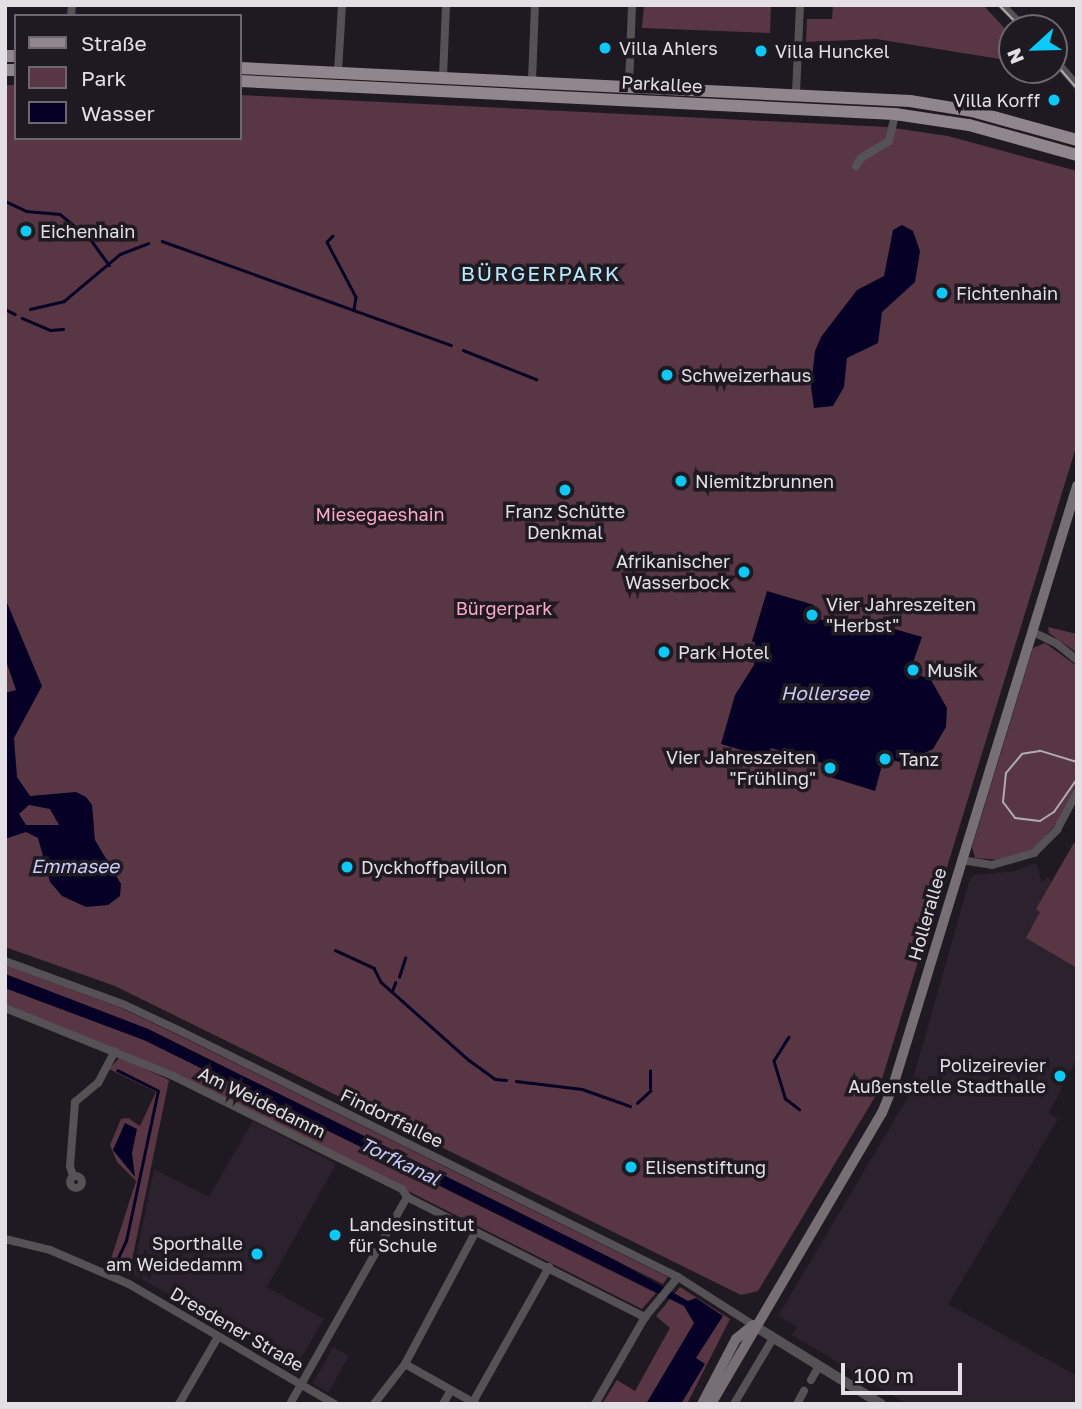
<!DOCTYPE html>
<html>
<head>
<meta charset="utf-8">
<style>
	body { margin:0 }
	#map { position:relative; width:1082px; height:1409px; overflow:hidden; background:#1f1921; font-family:"Golos Text",sans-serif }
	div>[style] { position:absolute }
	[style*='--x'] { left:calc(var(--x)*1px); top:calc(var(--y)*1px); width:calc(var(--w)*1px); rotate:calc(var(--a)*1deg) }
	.built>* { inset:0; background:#2b222e; transform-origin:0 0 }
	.green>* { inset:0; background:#593643 }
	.water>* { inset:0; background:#060026 }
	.stream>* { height:2.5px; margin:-1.25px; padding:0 1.25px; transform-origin:1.25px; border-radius:1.25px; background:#060026 }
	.minor>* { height:8px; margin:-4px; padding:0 4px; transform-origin:4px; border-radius:4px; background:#555154 }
	.minor>.ring { margin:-4px; padding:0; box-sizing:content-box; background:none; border:8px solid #555154; border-radius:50% }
	.tertiary>* { height:10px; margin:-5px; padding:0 5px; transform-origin:5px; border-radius:5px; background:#555154 }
	.secondary>* { height:10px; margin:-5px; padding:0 5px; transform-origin:5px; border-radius:5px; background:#766f74 }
	.primary>* { height:12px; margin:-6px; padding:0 6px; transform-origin:6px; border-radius:6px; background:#90868d }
	.tram>* { height:2px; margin:-1px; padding:0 1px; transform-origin:1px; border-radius:1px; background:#afabb1 }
	.dots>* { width:19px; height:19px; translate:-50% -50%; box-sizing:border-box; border:4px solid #1f1921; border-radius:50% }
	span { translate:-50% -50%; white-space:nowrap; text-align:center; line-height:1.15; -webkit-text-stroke:7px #1f1921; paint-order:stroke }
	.poi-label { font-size:18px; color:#e3dfe4 }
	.left { translate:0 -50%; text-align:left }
	.right { translate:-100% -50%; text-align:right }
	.street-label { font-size:18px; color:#e3dfe4 }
	.park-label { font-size:18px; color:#ffa8c7 }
	.water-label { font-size:19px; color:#c7ccfb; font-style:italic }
	.quarter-label { font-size:21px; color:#b5eafe; letter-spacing:2px }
	.frame { position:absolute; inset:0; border:7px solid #e3dfe4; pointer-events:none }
	.legend { position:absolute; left:14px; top:14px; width:228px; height:126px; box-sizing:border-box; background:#1f1921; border:2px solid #6d686f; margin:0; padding:9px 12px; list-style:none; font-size:21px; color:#e3dfe4 }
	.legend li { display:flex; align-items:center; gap:14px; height:35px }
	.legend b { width:35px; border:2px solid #6d686f }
	.north { position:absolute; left:998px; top:14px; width:70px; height:70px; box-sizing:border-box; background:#1f1921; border:2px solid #6d686f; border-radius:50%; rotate:248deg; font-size:19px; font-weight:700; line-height:28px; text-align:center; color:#e3dfe4 }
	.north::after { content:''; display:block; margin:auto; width:24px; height:32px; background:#0acafa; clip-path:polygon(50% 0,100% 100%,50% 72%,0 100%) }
	.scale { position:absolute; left:841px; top:1363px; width:121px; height:32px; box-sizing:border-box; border:4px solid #e3dfe4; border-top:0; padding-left:9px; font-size:21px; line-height:24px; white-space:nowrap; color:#e3dfe4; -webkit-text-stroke:5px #1f1921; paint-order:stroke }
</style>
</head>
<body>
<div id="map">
	<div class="built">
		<i style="clip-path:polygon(1074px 843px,1077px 1058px,1049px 1113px,1058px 1119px,948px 1304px,1077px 1376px,1077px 1402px,907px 1404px,792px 1335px,797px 1327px,778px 1316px,908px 1097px,969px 882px,974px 875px,1015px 871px,1036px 863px,1042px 883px,1048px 876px,1051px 882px)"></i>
		<i style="clip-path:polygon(253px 1121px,336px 1164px,267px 1287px,324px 1319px,296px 1367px,133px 1274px,154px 1169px,209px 1197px)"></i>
		<i style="left:333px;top:1347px;width:18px;height:42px;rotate:29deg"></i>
	</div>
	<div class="green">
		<i style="clip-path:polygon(644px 5px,771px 5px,770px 33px,642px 28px)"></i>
		<i style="clip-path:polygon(833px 5px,983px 5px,1012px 36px,1012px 61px,876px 39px,806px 42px,807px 19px,832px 19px)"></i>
		<i style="clip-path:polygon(5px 85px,16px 85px,16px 138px,240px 138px,240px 95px,887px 127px,948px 136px,1077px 171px,1077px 444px,878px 1092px,758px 1291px,741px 1295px,115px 986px,5px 947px)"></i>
		<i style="clip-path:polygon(1048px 627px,1077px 634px,1077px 653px,1049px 633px)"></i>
		<i style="clip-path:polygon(1045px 643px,1077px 666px,1077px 783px,1057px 823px,1034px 849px,1000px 860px,975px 858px,972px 847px,1033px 648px)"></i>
		<i style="clip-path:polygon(1074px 843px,1077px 845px,1077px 968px,1026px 938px,1040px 912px,1036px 909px)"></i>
		<i style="clip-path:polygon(5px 965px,121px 1008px,180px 1036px,668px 1277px,663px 1284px,148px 1029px,5px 974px)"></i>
		<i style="clip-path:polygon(5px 988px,144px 1040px,656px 1293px,642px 1309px,174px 1073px,5px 1006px)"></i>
		<i style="clip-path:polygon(120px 1057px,169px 1080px,129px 1275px,109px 1265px,136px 1181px,117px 1162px,110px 1145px,121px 1119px,128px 1118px,140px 1126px,156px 1092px,109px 1069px)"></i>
		<i style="clip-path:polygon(680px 1287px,730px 1319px,687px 1404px,602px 1404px,617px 1380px,635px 1391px,670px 1328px,656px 1316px)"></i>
	</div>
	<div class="water">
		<i style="clip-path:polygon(902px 225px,913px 231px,920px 251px,915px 282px,882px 312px,878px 343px,847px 358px,844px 387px,833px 406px,814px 408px,811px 387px,815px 351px,821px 337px,857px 290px,884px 276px,893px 230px)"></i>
		<i style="clip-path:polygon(767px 591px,814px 605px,810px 616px,871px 635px,874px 623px,922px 637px,910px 671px,931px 680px,947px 708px,946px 727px,933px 749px,904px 763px,884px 758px,875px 791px,827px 776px,832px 766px,771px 748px,768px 758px,721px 744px,735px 695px,754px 665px,755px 643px,752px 641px)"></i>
		<i style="clip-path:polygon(evenodd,5px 598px,42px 686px,14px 738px,17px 777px,30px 796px,76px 792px,86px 797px,92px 805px,95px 840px,121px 884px,120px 896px,108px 905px,86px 907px,62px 896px,50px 882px,38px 838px,26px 832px,5px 839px,5px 693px,16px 690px,5px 658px,5px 598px,29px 805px,50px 809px,59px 825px,26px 825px,19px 814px,29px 805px)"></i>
		<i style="clip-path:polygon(5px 974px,148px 1029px,613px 1259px,688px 1301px,696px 1298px,723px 1316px,696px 1358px,705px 1364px,681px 1404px,646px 1404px,694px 1323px,684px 1306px,144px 1040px,5px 988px)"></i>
		<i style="clip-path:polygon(125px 1123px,137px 1129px,132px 1153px,135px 1177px,113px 1150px)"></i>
	</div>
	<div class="stream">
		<i style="--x:5;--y:201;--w:23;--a:25"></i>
		<i style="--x:26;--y:211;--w:34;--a:5"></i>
		<i style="--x:60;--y:214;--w:40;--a:40"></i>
		<i style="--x:91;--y:240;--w:31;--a:54"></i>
		<i style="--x:333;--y:236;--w:8;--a:135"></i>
		<i style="--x:327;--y:242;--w:62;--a:62.2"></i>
		<i style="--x:356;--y:297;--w:13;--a:99"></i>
		<i style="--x:162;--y:241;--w:307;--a:19.8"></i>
		<i style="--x:5;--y:309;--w:11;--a:27"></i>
		<i style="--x:30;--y:309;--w:35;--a:-13"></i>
		<i style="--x:64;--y:301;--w:73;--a:-40"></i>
		<i style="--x:120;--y:254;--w:30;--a:-21"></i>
		<i style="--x:22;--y:318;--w:30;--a:23"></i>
		<i style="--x:50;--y:330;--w:13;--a:-4"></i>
		<i style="--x:463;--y:350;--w:79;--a:21.7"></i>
		<i style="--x:335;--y:950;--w:43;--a:24.8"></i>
		<i style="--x:374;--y:968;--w:16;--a:63"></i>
		<i style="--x:381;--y:982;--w:118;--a:41.6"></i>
		<i style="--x:469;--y:1060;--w:32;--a:36"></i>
		<i style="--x:495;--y:1079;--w:11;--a:5"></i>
		<i style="--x:399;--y:977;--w:20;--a:-72"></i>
		<i style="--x:392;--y:991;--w:9;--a:-69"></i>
		<i style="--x:789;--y:1037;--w:28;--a:122"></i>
		<i style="--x:774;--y:1061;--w:39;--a:73"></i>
		<i style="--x:785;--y:1098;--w:18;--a:38"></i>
		<i style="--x:516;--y:1081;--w:66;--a:6.9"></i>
		<i style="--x:582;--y:1089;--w:51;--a:19.5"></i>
		<i style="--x:637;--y:1103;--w:18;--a:-43"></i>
		<i style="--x:650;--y:1091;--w:20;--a:-90"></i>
		<i style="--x:116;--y:1262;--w:23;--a:-65"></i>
		<i style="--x:126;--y:1241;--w:153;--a:-78"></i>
		<i style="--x:158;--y:1091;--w:45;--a:-153.4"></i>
	</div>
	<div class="minor">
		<i style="--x:1002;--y:5;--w:32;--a:46"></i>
		<i style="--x:71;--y:16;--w:11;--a:-85"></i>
		<i style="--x:1054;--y:59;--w:35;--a:49"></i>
		<i style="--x:338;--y:72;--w:67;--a:-86.6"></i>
		<i style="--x:443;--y:77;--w:72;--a:-87.6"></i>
		<i style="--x:532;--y:80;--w:75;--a:-87.7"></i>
		<i style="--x:629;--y:84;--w:79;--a:-87.8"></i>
		<i style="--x:796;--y:93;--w:88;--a:-87.4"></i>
		<i style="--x:856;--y:166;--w:9;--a:-58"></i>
		<i style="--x:861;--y:158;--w:33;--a:-31"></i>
		<i style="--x:889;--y:141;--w:28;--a:-77"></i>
		<i style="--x:1033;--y:632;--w:25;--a:26"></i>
		<i style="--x:1056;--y:643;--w:27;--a:39"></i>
		<i style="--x:961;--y:860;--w:31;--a:9"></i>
		<i style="--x:992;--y:865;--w:44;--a:-15.9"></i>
		<i style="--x:1034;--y:853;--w:33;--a:-45"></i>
		<i style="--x:1057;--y:830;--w:43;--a:-62.2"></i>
		<i style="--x:5;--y:961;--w:128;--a:20.1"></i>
		<i style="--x:125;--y:1005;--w:63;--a:25.3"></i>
		<i style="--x:182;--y:1032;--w:553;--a:26.29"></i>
		<i style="--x:678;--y:1277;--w:89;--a:32.6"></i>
		<i style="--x:5;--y:1008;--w:181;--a:22"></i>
		<i style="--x:173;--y:1076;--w:255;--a:26.3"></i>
		<i style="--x:402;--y:1189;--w:9;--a:58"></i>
		<i style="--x:407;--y:1197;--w:267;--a:26.8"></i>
		<i class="ring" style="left:70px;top:1176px;width:4px;height:4px"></i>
		<i style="--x:73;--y:1176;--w:10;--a:-107"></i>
		<i style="--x:70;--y:1166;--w:64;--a:-85.5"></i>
		<i style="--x:75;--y:1102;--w:30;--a:-40"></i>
		<i style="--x:98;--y:1083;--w:36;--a:-62"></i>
		<i style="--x:5;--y:1239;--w:46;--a:13.7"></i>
		<i style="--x:50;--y:1250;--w:86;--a:23.3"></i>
		<i style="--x:129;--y:1284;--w:238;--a:30.3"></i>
		<i style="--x:405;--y:1364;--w:81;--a:29.4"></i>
		<i style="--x:811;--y:1380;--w:16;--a:-60"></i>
		<i style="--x:473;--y:1402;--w:155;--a:-60.6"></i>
		<i style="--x:179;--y:1404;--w:78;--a:-59.8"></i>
		<i style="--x:290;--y:1404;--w:238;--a:-60.5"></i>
		<i style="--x:374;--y:1404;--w:51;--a:-52.2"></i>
		<i style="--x:405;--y:1364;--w:149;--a:-61.9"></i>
		<i style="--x:443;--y:1404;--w:16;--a:-60"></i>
		<i style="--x:595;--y:1404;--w:100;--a:-60.1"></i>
		<i style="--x:645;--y:1317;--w:52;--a:-50.5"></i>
		<i style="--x:734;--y:1404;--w:74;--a:-59.3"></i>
		<i style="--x:797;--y:1404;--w:15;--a:-62"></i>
	</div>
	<div class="tertiary">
		<i style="--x:753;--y:1325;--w:150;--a:31.7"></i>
	</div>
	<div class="secondary">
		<i style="--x:702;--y:1404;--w:73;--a:-62.4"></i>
		<i style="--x:736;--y:1339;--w:22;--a:-39"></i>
		<i style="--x:711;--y:1404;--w:338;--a:-59.6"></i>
		<i style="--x:882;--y:1113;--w:29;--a:-68"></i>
		<i style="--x:893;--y:1086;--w:628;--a:-72.95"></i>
	</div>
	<div class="primary">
		<i style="--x:5;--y:56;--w:11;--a:0"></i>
		<i style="--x:240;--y:68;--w:671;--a:2.82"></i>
		<i style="--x:910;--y:101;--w:63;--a:9.2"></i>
		<i style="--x:972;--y:111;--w:109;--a:15.4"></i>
		<i style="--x:5;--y:70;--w:11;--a:0"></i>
		<i style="--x:240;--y:81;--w:656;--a:2.88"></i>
		<i style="--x:895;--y:114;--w:75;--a:8.5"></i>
		<i style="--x:969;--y:125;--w:112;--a:15.5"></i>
	</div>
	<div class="tram">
		<i style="--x:999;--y:5;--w:32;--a:46"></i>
		<i style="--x:1054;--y:62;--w:35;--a:49"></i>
		<i style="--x:1077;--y:762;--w:39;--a:-163"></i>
		<i style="--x:1040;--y:751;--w:18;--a:171"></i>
		<i style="--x:1022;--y:754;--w:25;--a:130"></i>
		<i style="--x:1006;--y:773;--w:29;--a:96"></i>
		<i style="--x:1003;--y:802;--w:20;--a:53"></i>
		<i style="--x:1015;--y:818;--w:25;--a:7"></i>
		<i style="--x:1040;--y:821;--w:17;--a:-33"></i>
		<i style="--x:1054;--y:812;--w:40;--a:-55.1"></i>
	</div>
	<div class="dots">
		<i style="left:605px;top:48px;background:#0acafa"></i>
		<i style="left:761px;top:51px;background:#0acafa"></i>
		<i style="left:1054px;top:100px;background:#0acafa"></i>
		<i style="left:26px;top:231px;background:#0acafa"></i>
		<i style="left:942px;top:293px;background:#0acafa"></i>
		<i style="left:667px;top:375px;background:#0acafa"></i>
		<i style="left:681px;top:481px;background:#0acafa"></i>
		<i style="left:565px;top:490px;background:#0acafa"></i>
		<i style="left:744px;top:572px;background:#0acafa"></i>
		<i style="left:812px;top:615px;background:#0acafa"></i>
		<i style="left:664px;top:652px;background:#0acafa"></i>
		<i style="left:913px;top:670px;background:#0acafa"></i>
		<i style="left:885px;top:759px;background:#0acafa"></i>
		<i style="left:830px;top:768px;background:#0acafa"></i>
		<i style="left:347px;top:867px;background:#0acafa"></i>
		<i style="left:1060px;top:1076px;background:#0acafa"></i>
		<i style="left:631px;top:1167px;background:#0acafa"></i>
		<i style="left:335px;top:1235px;background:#0acafa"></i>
		<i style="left:257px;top:1254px;background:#0acafa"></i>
	</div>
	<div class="poi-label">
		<span class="left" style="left:619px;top:48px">Villa Ahlers</span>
		<span class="left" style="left:775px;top:51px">Villa Hunckel</span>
		<span class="right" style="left:1040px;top:100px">Villa Korff</span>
		<span class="left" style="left:40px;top:231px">Eichenhain</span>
		<span class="left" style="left:956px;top:293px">Fichtenhain</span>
		<span class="left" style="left:681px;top:375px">Schweizerhaus</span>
		<span class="left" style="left:695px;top:481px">Niemitzbrunnen</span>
		<span style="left:565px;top:522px">Franz Schütte<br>Denkmal</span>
		<span class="right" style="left:730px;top:572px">Afrikanischer<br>Wasserbock</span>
		<span class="left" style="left:826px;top:615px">Vier Jahreszeiten<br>"Herbst"</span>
		<span class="left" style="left:678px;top:652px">Park Hotel</span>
		<span class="left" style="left:927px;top:670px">Musik</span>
		<span class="right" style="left:816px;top:768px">Vier Jahreszeiten<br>"Frühling"</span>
		<span class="left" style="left:899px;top:759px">Tanz</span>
		<span class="left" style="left:361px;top:867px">Dyckhoffpavillon</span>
		<span class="right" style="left:1046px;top:1076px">Polizeirevier<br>Außenstelle Stadthalle</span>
		<span class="left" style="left:645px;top:1167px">Elisenstiftung</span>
		<span class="left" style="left:349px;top:1235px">Landesinstitut<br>für Schule</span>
		<span class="right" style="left:243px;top:1254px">Sporthalle<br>am Weidedamm</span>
	</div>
	<div class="street-label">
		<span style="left:662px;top:84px;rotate:3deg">Parkallee</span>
		<span style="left:927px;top:914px;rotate:-74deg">Hollerallee</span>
		<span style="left:262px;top:1102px;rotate:26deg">Am Weidedamm</span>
		<span style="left:392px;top:1118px;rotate:26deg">Findorffallee</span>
		<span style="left:237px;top:1329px;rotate:30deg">Dresdener Straße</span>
	</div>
	<div class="park-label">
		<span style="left:380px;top:514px">Miesegaeshain</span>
		<span style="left:504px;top:608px">Bürgerpark</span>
	</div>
	<div class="water-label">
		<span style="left:825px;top:693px">Hollersee</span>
		<span style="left:75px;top:866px">Emmasee</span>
		<span style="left:400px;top:1161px;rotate:26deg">Torfkanal</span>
	</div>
	<div class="quarter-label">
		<span style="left:541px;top:273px">BÜRGERPARK</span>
	</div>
	<div class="frame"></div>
	<ul class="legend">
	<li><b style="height:9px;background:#90868d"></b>Straße</li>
	<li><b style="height:19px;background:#593643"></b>Park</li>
	<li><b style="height:19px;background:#060026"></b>Wasser</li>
	</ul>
	<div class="north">N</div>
	<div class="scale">100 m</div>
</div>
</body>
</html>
